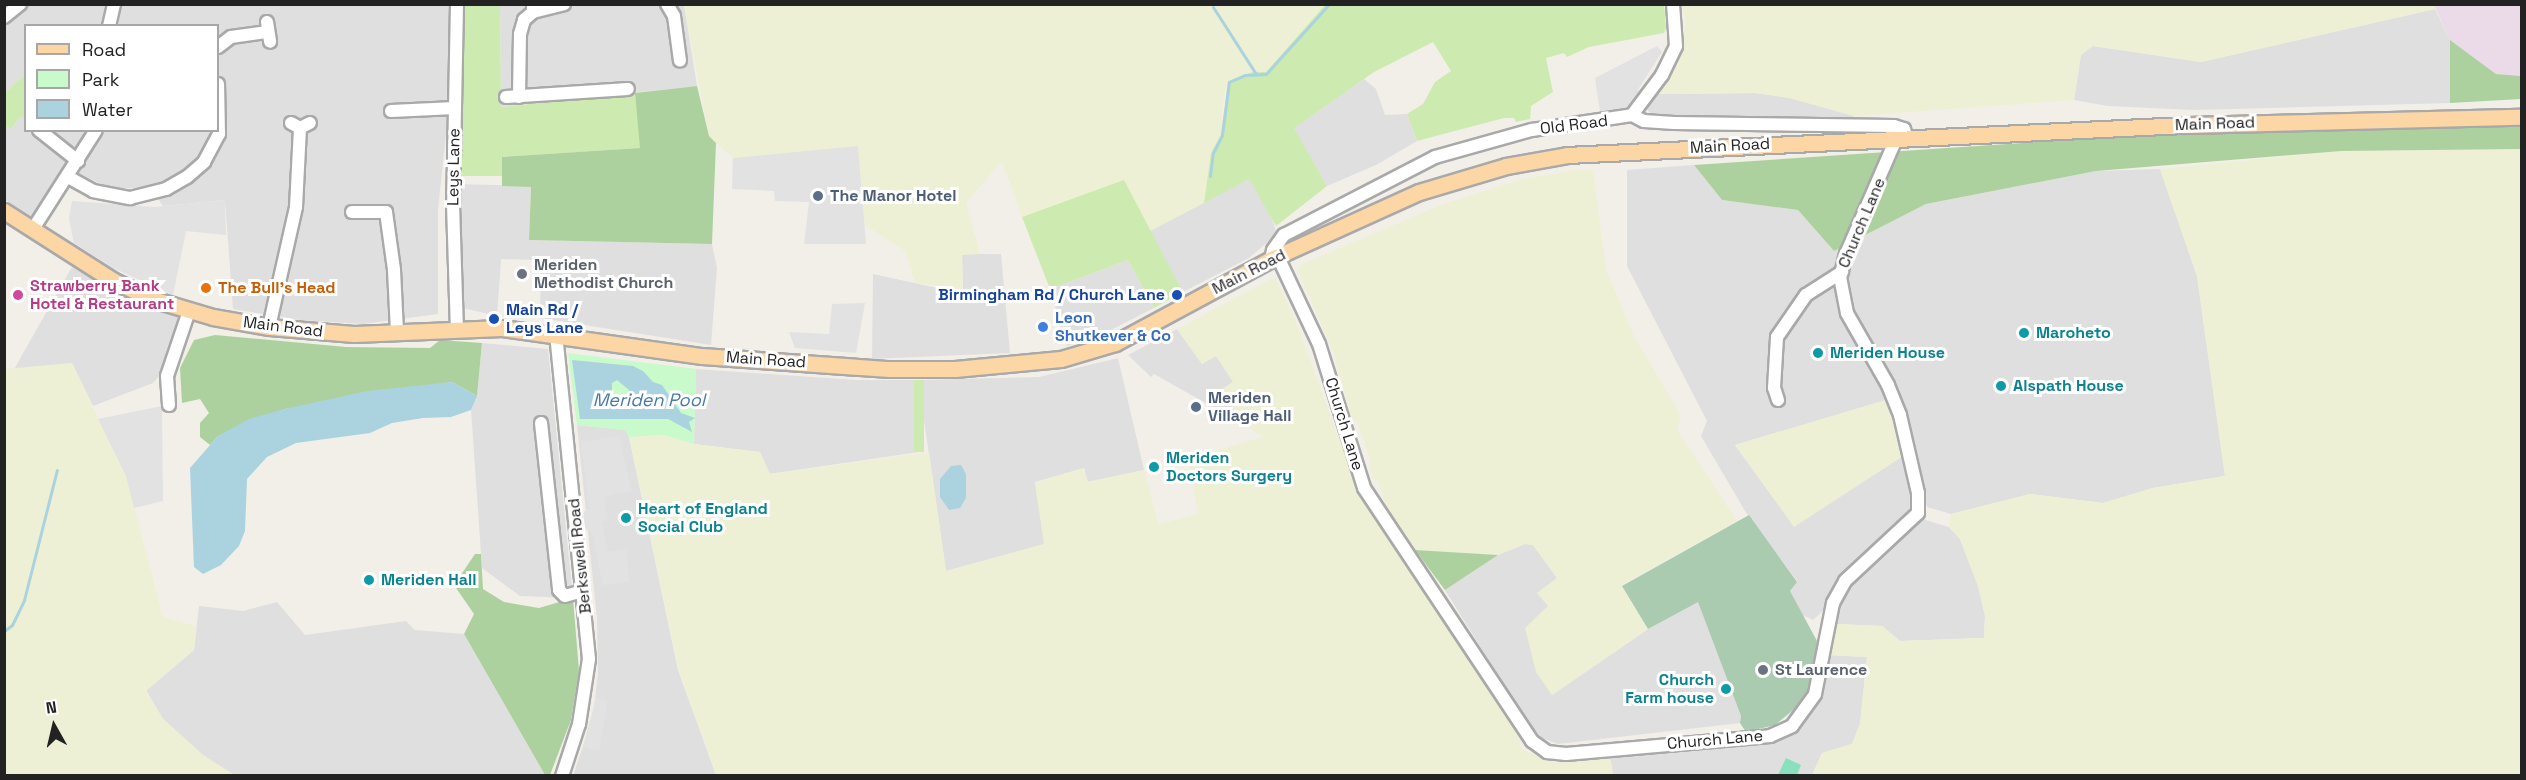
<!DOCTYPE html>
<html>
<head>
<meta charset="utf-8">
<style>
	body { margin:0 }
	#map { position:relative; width:2526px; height:780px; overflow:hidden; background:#f2efe9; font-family:"Space Grotesk",sans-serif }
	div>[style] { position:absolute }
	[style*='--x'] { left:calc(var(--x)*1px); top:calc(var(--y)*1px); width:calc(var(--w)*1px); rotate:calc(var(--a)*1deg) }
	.residential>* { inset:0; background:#e0dfdf }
	.industrial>* { inset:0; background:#ebdbe8 }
	.farmland>* { inset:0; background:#eef0d5 }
	.grass>* { inset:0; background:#cdebb0; transform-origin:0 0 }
	.forest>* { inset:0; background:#add19e }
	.cemetery>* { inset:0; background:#aacbaf }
	.park>* { inset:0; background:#c8facc }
	.pitch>* { inset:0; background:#88e0be }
	.parking>* { inset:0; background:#e2e2e2 }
	.water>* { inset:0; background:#aad3df }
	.stream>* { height:3px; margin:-1.5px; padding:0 1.5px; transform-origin:1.5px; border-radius:1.5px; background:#aad3df }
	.roads { filter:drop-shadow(2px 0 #a9a9a9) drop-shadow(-2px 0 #a9a9a9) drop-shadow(0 2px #a9a9a9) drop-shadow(0 -2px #a9a9a9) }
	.minor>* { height:12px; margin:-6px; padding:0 6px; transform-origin:6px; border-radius:6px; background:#fff }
	.major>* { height:15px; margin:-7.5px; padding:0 7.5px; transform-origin:7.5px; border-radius:7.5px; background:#fcd6a4 }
	.dots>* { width:16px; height:16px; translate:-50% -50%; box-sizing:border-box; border:3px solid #fff; border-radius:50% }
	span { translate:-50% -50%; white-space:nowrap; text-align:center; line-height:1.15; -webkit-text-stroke:6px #fff; paint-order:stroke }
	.street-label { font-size:16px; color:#222 }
	.service-label { font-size:16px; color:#4e5e75; font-weight:700 }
	.left { translate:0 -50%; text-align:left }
	.worship-label { font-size:16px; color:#5b616d; font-weight:700 }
	.hotel-label { font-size:16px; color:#b23c85; font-weight:700 }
	.food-label { font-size:16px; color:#c56008; font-weight:700 }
	.transit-label { font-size:16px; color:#164399; font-weight:700 }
	.right { translate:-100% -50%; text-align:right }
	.shop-label { font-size:16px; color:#366cbe; font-weight:700 }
	.culture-label { font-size:16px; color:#0d838f; font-weight:700 }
	.water-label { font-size:18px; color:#4a7aab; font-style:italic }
	.frame { position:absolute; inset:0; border:6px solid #222; pointer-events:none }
	.legend { position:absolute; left:24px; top:24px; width:195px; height:108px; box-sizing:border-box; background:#fff; border:2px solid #a7a7a7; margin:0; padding:8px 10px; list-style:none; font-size:18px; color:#222 }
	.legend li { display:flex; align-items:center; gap:12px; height:30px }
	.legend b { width:30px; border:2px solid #a7a7a7 }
	.north { position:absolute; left:24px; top:696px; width:60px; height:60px; -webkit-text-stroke:4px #fff; paint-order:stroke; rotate:352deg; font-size:16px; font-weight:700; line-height:24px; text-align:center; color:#222 }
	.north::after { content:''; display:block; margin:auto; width:21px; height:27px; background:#222; clip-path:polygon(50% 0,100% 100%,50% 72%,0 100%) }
</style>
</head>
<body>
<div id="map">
	<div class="residential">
		<i style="clip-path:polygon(5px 5px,449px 5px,448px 115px,438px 210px,438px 314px,363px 324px,299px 320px,233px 309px,225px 200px,163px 206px,150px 187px,111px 189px,66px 167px,33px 217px,5px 200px,5px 126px,11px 129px,20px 117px,25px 117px,26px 130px,218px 130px,218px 26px,26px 26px,25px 74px,5px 93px)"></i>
		<i style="clip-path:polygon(500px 5px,684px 5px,697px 86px,501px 107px)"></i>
		<i style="clip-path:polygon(2435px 9px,2450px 40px,2450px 103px,2195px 110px,2108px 106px,2074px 100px,2081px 54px,2093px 46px,2201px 62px)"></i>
		<i style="clip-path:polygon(1364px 79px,1376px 89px,1385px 115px,1407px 114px,1417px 141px,1376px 165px,1327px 186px,1293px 128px)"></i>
		<i style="clip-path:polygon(1755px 93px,1790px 98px,1854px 116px,1852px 121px,1654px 118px,1647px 109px,1655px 94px)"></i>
		<i style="clip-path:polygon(1694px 165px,1722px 200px,1798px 210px,1834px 251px,1926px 204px,2096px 171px,2160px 169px,2197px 276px,2225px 476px,2153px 488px,2103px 503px,2030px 494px,1951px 514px,1927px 507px,1898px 389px,1886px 400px,1735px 445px,1794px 526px,1903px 456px,1916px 502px,1912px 516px,1949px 527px,1960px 539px,1978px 586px,1985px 616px,1984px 638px,1900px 641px,1882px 626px,1837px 624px,1826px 608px,1813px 620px,1800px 614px,1790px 591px,1797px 581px,1745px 511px,1701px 436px,1707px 421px,1627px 266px,1627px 170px)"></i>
		<i style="clip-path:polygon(1249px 178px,1269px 210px,1277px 234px,1249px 258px,1183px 292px,1150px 231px)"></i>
		<i style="clip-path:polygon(457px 184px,531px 186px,529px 240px,712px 244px,717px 268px,711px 345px,540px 318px,541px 260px,501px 259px,497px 316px,463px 308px)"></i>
		<i style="clip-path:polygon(962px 254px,1001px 254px,1010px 353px,872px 359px,873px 274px,942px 289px,963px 289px)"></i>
		<i style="clip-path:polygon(1128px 260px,1154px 308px,1105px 333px,1067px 346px,1050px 289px)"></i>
		<i style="clip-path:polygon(72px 267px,139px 304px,179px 317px,166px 351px,163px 372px,153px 383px,93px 406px,72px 363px,13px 371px)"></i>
		<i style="clip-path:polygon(1177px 329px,1202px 364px,1216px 356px,1234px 382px,1222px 390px,1243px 424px,1154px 374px,1151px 377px,1128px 355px)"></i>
		<i style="clip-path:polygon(482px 343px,548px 349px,573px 598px,520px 596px,482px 568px,471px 410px,477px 396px)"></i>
		<i style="clip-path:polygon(1118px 358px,1144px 470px,1087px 482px,1084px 468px,1035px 482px,1045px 544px,946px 571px,924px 420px,924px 380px,1039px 377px)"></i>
		<i style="clip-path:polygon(696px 369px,857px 380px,914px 380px,919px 452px,769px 474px,760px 452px,694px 444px)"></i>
		<i style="clip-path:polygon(577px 425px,625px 430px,629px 437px,678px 670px,716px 775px,573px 776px,593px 716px,598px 673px,597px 619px)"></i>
		<i style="clip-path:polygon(1525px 544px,1533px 545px,1557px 578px,1548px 606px,1552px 695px,1648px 629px,1698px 601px,1741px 716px,1740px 723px,1558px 744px,1542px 738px,1524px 717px,1445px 590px,1498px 555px)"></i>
		<i style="clip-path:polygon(277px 602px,305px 635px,406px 621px,415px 630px,464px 634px,545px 775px,234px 775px,203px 755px,163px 719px,146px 690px,194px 650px,199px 606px,243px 611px)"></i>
		<i style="clip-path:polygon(1827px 655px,1867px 657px,1860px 724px,1852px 744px,1822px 753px,1812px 775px,1613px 775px,1609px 751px,1793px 731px,1817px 701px)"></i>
	</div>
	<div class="industrial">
		<i style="clip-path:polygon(2434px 5px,2521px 5px,2521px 76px,2496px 74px,2450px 40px)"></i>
	</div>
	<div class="farmland">
		<i style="clip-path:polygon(2434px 4px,2435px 9px,2201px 62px,2093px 46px,2081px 55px,2074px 100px,1854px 116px,1790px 98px,1755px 93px,1655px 94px,1679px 58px,1686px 23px,1682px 5px)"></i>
		<i style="clip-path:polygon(684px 5px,1326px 5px,1266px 72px,1253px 72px,1224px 91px,1221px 134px,1211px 153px,1204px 203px,1150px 231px,1124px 181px,1022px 217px,1002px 161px,966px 203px,980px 254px,962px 255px,963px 289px,915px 283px,905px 251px,865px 225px,857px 147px,733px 158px,709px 137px)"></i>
		<i style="clip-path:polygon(2521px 149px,2521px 775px,1812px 776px,1822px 753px,1852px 744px,1860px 724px,1867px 657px,1827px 655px,1837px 624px,1882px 626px,1900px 641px,1984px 638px,1985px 616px,1978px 586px,1960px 539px,1949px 527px,1951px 514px,2030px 494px,2103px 503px,2153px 488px,2225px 476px,2197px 276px,2160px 169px,2341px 151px)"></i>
		<i style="clip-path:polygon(1576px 170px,1593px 170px,1606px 269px,1634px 336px,1680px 414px,1678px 431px,1737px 521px,1622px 585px,1648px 629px,1552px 695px,1536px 672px,1525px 628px,1548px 606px,1537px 593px,1557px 578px,1533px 545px,1525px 544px,1498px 555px,1415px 550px,1387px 509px,1378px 481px,1372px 478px,1369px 456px,1357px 421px,1352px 421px,1334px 354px,1297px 269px,1302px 264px,1443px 204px,1519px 180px)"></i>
		<i style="clip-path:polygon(1275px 277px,1297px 324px,1361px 499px,1516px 728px,1521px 749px,1556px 763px,1609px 751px,1613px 775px,716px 775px,679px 670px,629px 437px,664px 435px,694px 444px,760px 452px,770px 474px,929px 452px,946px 571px,1044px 544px,1035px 483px,1084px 468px,1088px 482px,1144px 470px,1158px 524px,1198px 514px,1188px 458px,1263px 437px,1243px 424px,1222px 389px,1233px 382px,1216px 356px,1202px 364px,1177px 329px)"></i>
		<i style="clip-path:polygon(72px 363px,126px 476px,163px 617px,196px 626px,194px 650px,146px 691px,163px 719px,203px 755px,234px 775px,5px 776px,5px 369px)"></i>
		<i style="clip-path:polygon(1886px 400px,1903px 456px,1794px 527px,1735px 445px)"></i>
	</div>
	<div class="grass">
		<i style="clip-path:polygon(1326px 4px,1664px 5px,1666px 28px,1664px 33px,1589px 47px,1567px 57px,1564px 53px,1546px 58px,1553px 92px,1531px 106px,1530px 119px,1516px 122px,1514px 118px,1504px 118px,1417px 141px,1407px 114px,1423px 104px,1435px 82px,1451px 71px,1433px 42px,1374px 72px,1294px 128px,1327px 186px,1276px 226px,1249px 179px,1204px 203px,1211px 153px,1221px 134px,1228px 81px,1253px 72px,1266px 72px)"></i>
		<i style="clip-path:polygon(462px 5px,500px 5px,501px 107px,635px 93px,641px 148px,502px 157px,502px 176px,458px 176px)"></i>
		<i style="clip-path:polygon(25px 74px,25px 117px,20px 117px,11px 129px,5px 126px,5px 93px)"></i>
		<i style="clip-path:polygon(1124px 180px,1183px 292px,1154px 308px,1128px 260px,1050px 289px,1022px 217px)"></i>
		<i style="left:914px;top:380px;width:10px;height:72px"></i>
	</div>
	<div class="forest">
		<i style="clip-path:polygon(2450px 40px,2496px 74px,2521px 76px,2521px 99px,2450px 103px)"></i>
		<i style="clip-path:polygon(697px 86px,709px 136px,716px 143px,712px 244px,529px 240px,531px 187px,502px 186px,502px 157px,640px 148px,635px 93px)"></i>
		<i style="clip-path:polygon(2504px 125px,2522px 127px,2521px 149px,2341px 151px,2096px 171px,1926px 204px,1834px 251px,1798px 210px,1722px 200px,1694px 165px,2141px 135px)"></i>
		<i style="clip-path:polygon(215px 335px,346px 347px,430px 348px,440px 340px,482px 343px,477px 396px,452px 382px,285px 409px,218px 436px,210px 445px,200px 437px,200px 423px,209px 413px,200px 399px,182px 403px,180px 368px,194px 340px)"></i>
		<i style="clip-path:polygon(1415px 550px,1498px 555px,1445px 590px)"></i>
		<i style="clip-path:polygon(475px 554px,481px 554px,483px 589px,504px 602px,539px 608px,573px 598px,579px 671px,571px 720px,550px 775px,545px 775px,464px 634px,474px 614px,454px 585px)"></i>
	</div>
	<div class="cemetery">
		<i style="clip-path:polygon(1749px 515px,1797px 582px,1790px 591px,1817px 641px,1814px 677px,1803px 702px,1775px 725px,1746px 732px,1740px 723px,1741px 716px,1698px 602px,1648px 629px,1622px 586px)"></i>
	</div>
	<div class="park">
		<i style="clip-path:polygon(568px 353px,696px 369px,694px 444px,664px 435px,629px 437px,625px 430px,577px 425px)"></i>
	</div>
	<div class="pitch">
		<i style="clip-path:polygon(1786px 758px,1801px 765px,1797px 775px,1778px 775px)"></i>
	</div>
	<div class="parking">
		<i style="clip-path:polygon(1657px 46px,1662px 52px,1639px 88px,1634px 106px,1600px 112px,1595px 78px)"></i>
		<i style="clip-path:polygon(858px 146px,866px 244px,804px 244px,809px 202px,775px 201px,774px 191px,732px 189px,733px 158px)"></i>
		<i style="clip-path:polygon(225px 200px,226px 235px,186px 231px,173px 295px,113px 268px,74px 243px,69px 219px,72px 201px,154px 207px)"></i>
		<i style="clip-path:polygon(865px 303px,856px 353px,795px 348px,789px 332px,829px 334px,832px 304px)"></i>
		<i style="clip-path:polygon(162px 406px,163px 501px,134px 508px,126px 476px,98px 419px)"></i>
		<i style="clip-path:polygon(619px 436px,632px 491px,604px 497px,608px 520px,602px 522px,608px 552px,627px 549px,629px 582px,603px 585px,593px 535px,585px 528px,583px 512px,589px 509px,581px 442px)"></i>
		<i style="clip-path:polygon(596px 698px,607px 700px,607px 705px,599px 751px,583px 747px)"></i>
	</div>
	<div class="water">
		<i style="clip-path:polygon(evenodd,572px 360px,633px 366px,643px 371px,653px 382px,662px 385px,681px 413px,695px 418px,689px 422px,692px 432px,668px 419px,580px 419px,572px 360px,617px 380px,629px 390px,626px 403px,612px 402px,612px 383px,617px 380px)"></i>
		<i style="clip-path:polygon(452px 382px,477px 396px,471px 410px,451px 417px,423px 418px,392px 423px,370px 433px,296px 443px,267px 457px,247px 479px,245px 531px,239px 546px,221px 565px,203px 574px,194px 567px,190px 468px,218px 436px,249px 419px,285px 409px,367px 391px)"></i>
		<i style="clip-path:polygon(961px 465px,966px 474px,966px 498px,960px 508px,949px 510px,940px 497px,940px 479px,951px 466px)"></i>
	</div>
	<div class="stream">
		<i style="--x:1213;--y:7;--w:80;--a:57.3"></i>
		<i style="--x:1210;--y:176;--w:23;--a:-83"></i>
		<i style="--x:1213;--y:153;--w:20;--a:-63"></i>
		<i style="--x:1222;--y:135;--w:53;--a:-82.5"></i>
		<i style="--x:1229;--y:82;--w:17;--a:-24"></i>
		<i style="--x:1245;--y:75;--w:21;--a:-3"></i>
		<i style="--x:1266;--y:74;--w:94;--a:-48"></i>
		<i style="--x:4;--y:631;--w:10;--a:-37"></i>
		<i style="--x:12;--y:625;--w:28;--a:-64"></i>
		<i style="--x:24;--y:600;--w:134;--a:-75.8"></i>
	</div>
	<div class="roads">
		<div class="minor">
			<i style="--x:457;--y:4;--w:200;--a:91.1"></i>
			<i style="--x:453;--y:204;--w:125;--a:88.2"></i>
			<i style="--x:667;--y:4;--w:14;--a:60"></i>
			<i style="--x:674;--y:16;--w:45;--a:82.4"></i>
			<i style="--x:533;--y:12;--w:32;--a:-14"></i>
			<i style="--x:4;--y:17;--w:21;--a:-39"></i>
			<i style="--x:267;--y:22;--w:20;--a:81"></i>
			<i style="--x:109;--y:26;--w:23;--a:-77"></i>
			<i style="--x:218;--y:47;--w:16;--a:-38"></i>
			<i style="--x:231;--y:37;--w:37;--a:-8"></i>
			<i style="--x:506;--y:97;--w:122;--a:-3.8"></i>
			<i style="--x:519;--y:97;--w:63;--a:-89.1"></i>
			<i style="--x:520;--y:34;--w:15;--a:-74"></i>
			<i style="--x:524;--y:20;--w:12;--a:-42"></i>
			<i style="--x:533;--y:12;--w:8;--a:-90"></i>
			<i style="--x:391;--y:111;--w:64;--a:-2.7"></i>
			<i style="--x:1632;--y:115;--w:13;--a:27"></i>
			<i style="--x:1644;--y:121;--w:30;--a:4"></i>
			<i style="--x:1674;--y:123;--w:220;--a:0.8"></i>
			<i style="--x:1894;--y:126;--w:10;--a:17"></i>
			<i style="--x:1904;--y:129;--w:10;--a:73"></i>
			<i style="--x:291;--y:123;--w:10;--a:29"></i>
			<i style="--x:300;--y:128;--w:11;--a:-27"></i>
			<i style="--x:39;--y:130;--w:50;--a:38.5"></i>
			<i style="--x:68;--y:177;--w:29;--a:29"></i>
			<i style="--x:93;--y:191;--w:38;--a:11"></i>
			<i style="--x:130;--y:198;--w:37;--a:-14"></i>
			<i style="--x:166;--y:189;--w:24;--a:-30"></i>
			<i style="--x:187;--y:177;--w:23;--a:-41"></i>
			<i style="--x:204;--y:162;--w:32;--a:-62"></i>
			<i style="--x:219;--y:134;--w:50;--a:-91.1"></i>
			<i style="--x:352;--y:212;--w:34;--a:0"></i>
			<i style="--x:386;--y:212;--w:59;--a:82.1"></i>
			<i style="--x:394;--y:270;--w:62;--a:87.2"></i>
			<i style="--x:33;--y:229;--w:117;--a:-57.5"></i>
			<i style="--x:1278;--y:257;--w:96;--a:64.8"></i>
			<i style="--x:1319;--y:344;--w:151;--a:72.6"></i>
			<i style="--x:1364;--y:488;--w:304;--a:56.4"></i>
			<i style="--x:1532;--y:741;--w:19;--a:36"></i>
			<i style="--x:1547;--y:752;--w:19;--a:6"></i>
			<i style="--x:1566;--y:754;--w:205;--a:-5"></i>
			<i style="--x:1770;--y:736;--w:24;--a:-24"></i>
			<i style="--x:1792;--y:726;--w:39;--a:-54"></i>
			<i style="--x:1815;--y:694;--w:93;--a:-78.8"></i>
			<i style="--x:1833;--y:603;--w:25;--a:-61"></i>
			<i style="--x:1845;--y:581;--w:100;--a:-43"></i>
			<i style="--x:1918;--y:513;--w:20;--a:-90"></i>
			<i style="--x:1918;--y:493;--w:80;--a:-103"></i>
			<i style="--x:1900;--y:415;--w:32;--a:-112"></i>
			<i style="--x:1888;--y:385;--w:83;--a:-119.7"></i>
			<i style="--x:1847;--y:313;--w:36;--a:-101"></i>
			<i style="--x:1840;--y:278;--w:25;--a:-76"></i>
			<i style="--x:1846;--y:254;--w:125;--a:-66.5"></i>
			<i style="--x:1271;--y:259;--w:9;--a:-77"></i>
			<i style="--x:1273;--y:250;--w:19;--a:-54"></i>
			<i style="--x:1284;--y:235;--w:170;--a:-27.3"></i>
			<i style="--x:1435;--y:157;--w:101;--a:-15.6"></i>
			<i style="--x:1532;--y:130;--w:101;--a:-8.5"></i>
			<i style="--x:1632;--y:115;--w:50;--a:-53.1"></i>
			<i style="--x:1662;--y:75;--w:32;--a:-64"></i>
			<i style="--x:1676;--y:46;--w:42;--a:-94.1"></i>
			<i style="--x:269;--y:327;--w:123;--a:-77.3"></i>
			<i style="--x:296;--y:207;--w:79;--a:-87.1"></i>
			<i style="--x:556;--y:334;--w:327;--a:84.2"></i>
			<i style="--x:589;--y:659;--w:66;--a:98.7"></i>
			<i style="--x:579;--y:724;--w:55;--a:108.1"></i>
			<i style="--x:1778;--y:400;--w:13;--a:-108"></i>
			<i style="--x:1774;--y:388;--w:51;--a:-86.6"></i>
			<i style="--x:1777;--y:337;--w:51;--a:-55.4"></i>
			<i style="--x:1806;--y:295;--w:43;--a:-32.6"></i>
			<i style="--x:169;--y:405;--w:29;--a:-94"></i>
			<i style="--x:167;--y:376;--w:69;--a:-71.3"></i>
			<i style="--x:541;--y:423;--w:168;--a:83.8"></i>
			<i style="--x:559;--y:590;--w:8;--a:45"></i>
			<i style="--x:565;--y:596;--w:19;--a:-16"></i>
		</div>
		<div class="major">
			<i style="--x:4;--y:211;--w:130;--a:32.5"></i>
			<i style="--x:114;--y:281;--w:42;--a:25.3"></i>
			<i style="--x:152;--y:299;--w:64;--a:16.4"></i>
			<i style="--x:213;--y:317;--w:57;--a:10.1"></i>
			<i style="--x:269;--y:327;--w:85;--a:4.7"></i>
			<i style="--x:354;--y:334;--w:148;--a:-2.3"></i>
			<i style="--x:502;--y:328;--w:202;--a:8"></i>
			<i style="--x:702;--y:356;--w:188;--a:4"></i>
			<i style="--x:890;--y:369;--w:65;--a:0"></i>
			<i style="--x:955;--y:369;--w:106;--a:-5.4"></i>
			<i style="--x:1061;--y:359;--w:56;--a:-16.5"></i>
			<i style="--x:1115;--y:343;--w:177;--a:-28.3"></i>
			<i style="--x:1271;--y:259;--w:162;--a:-24.4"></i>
			<i style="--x:1419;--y:192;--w:91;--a:-16.6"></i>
			<i style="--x:1506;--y:166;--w:62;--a:-10.2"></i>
			<i style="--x:1567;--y:155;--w:619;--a:-2.78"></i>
			<i style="--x:2185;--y:125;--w:337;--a:-1.4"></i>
		</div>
	</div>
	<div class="dots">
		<i style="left:818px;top:196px;background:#5c6f8a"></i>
		<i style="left:522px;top:274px;background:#6b7280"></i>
		<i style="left:206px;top:288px;background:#e8710a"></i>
		<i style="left:18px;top:295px;background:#d1479c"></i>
		<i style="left:1177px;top:295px;background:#1a4fb4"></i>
		<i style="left:494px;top:319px;background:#1a4fb4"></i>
		<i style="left:1043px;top:327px;background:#3f7fe0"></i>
		<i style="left:2024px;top:333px;background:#0f9aa8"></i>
		<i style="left:1818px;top:353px;background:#0f9aa8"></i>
		<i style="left:2001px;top:386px;background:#0f9aa8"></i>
		<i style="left:1196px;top:407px;background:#5c6f8a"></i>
		<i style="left:1154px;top:467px;background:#0f9aa8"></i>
		<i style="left:626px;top:518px;background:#0f9aa8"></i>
		<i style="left:369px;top:580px;background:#0f9aa8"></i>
		<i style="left:1763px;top:670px;background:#6b7280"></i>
		<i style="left:1726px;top:689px;background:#0f9aa8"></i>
	</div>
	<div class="street-label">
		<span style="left:2215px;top:124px;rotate:-2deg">Main Road</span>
		<span style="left:1574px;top:125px;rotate:-7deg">Old Road</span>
		<span style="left:1730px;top:146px;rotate:-3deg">Main Road</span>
		<span style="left:454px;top:167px;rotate:-89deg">Leys Lane</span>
		<span style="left:1862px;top:223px;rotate:-67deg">Church Lane</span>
		<span style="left:1249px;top:272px;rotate:-27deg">Main Road</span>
		<span style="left:283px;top:327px;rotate:7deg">Main Road</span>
		<span style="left:766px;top:360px;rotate:4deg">Main Road</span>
		<span style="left:1344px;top:424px;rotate:73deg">Church Lane</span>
		<span style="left:580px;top:556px;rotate:-96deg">Berkswell Road</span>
		<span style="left:1715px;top:740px;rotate:-5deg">Church Lane</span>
	</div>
	<div class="service-label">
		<span class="left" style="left:830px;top:196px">The Manor Hotel</span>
		<span class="left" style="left:1208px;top:407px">Meriden<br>Village Hall</span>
	</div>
	<div class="worship-label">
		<span class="left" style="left:534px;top:274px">Meriden<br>Methodist Church</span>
		<span class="left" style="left:1775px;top:670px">St Laurence</span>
	</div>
	<div class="hotel-label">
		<span class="left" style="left:30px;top:295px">Strawberry Bank<br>Hotel &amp; Restaurant</span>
	</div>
	<div class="food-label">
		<span class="left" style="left:218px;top:288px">The Bull's Head</span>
	</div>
	<div class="transit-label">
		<span class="right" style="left:1165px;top:295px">Birmingham Rd / Church Lane</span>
		<span class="left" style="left:506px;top:319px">Main Rd /<br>Leys Lane</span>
	</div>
	<div class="shop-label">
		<span class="left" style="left:1055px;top:327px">Leon<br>Shutkever &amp; Co</span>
	</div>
	<div class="culture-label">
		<span class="left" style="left:2036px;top:333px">Maroheto</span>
		<span class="left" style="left:1830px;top:353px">Meriden House</span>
		<span class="left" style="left:2013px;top:386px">Alspath House</span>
		<span class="left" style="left:1166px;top:467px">Meriden<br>Doctors Surgery</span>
		<span class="left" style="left:638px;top:518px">Heart of England<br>Social Club</span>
		<span class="left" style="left:381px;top:580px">Meriden Hall</span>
		<span class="right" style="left:1714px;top:689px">Church<br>Farm house</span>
	</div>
	<div class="water-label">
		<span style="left:649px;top:400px">Meriden Pool</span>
	</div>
	<div class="frame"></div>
	<ul class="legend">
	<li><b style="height:8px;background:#fcd6a4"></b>Road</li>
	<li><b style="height:16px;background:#c8facc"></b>Park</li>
	<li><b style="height:16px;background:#aad3df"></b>Water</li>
	</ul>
	<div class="north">N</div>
</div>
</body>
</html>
